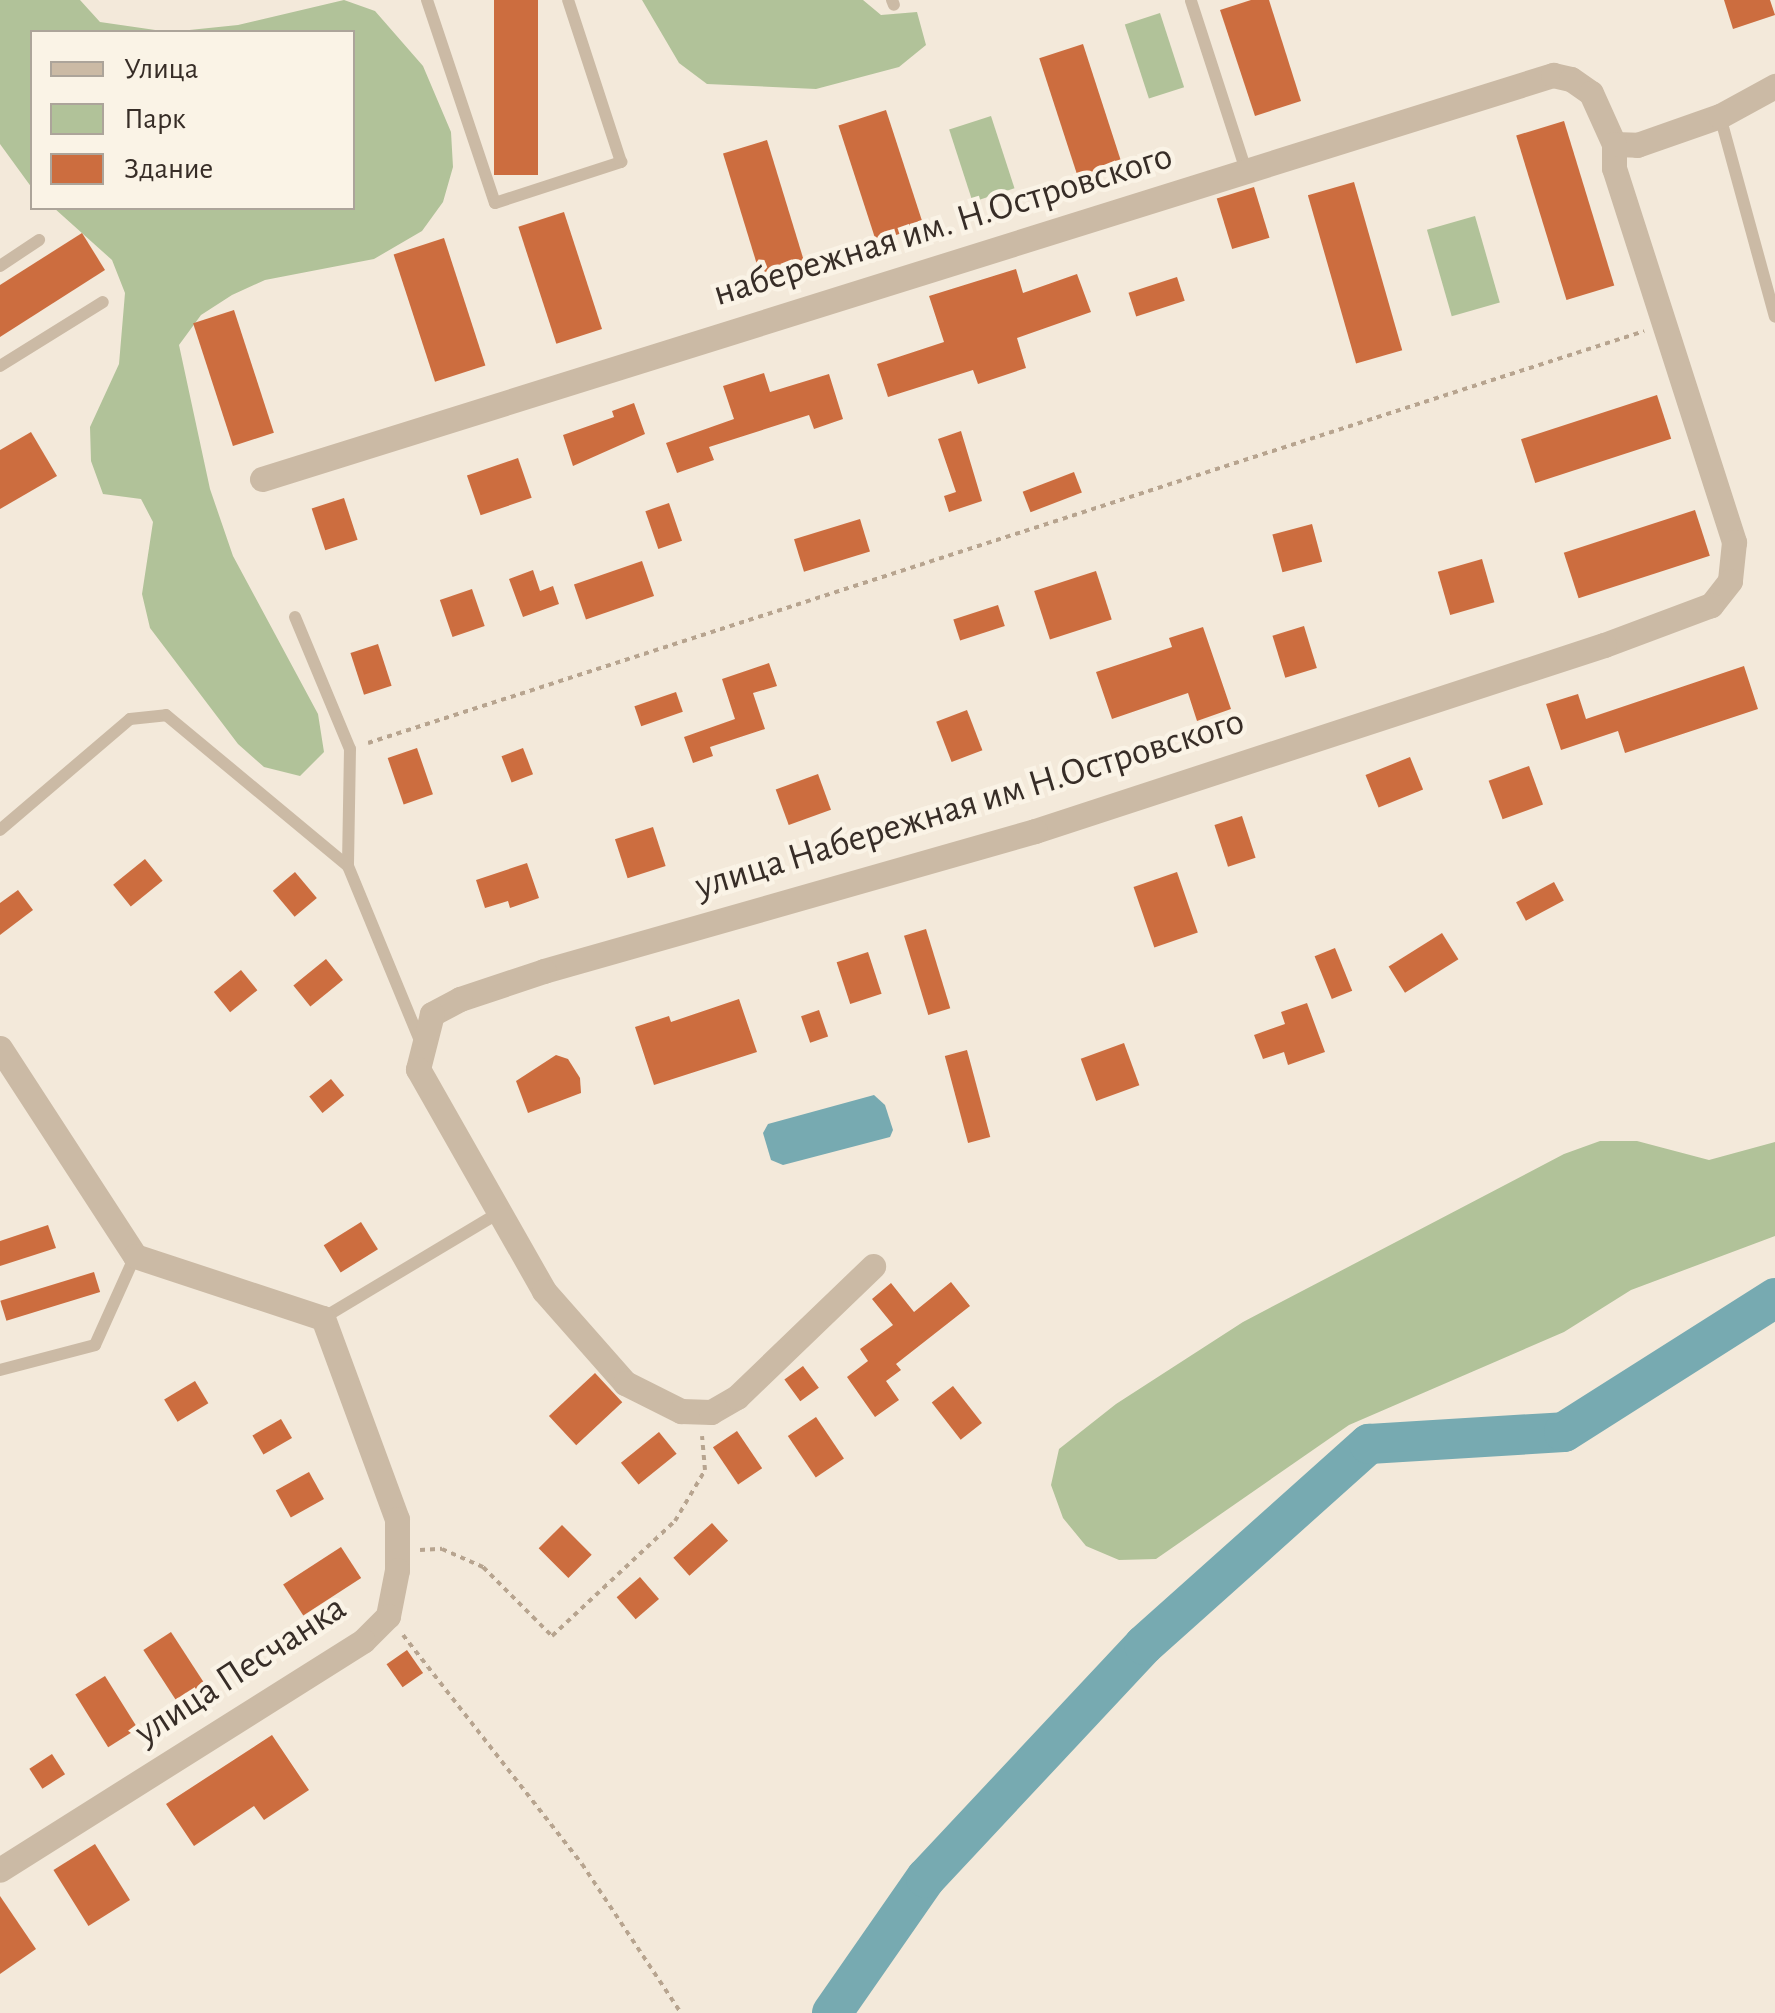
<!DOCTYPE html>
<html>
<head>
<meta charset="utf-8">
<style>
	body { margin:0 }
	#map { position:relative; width:1775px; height:2013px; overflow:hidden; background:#f3e9da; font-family:"Alegreya Sans",sans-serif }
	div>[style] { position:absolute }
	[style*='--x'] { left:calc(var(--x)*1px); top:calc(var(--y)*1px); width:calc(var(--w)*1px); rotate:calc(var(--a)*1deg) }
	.green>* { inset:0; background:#b1c299; transform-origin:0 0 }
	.water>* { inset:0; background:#77aab1 }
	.river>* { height:40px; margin:-20px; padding:0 20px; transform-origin:20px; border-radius:20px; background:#77aab1 }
	.building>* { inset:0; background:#cc6d3f; transform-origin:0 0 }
	.path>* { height:4px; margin-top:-2px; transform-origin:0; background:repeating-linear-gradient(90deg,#b7a48f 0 5px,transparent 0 10px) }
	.lane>* { height:12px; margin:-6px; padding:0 6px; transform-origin:6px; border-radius:6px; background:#cbbaa5 }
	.street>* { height:25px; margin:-12.5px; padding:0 12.5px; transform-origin:12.5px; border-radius:12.5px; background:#cbbaa5 }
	span { translate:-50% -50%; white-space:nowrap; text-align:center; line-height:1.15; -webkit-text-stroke:9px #faf3e6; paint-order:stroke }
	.street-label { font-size:38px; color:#372d27 }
	.legend { position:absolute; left:30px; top:30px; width:325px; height:180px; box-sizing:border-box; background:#faf3e6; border:2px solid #aca49a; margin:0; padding:12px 18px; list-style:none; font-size:30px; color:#372d27 }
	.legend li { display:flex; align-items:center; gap:20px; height:50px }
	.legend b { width:50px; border:2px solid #aca49a }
</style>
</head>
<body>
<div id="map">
	<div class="green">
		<i style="clip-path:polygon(0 0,80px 0,100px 22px,169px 32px,32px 32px,32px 188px,0 144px)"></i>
		<i style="clip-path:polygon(344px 0,375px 11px,423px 66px,451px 132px,453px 167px,443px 202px,422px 231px,374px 259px,265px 280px,232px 295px,201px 315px,179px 345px,210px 489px,233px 556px,318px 714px,324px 752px,300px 776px,264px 767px,238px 744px,150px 628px,142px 594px,153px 522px,141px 499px,103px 494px,91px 461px,90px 427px,119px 364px,125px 293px,112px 260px,54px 208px,352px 208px,352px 32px,170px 32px,238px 25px)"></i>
		<i style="clip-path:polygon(642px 0,863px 0,881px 15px,917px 12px,926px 45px,899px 67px,816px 89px,707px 84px,679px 63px)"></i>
		<i style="left:1160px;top:13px;width:78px;height:37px;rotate:72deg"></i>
		<i style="left:991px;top:116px;width:76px;height:44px;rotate:72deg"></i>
		<i style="left:1475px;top:216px;width:90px;height:50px;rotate:74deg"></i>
		<i style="clip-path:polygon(1600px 1141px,1637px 1141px,1709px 1160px,1775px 1142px,1775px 1236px,1631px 1290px,1564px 1332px,1349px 1425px,1156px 1559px,1119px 1560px,1086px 1546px,1063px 1518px,1051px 1485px,1059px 1449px,1116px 1404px,1243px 1322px,1564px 1154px)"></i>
	</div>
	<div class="water">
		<i style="clip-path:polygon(874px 1095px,885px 1105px,893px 1130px,890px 1137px,783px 1165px,771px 1160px,763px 1133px,768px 1124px)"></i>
	</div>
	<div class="river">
		<i style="--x:832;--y:2013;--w:165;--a:-55.2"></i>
		<i style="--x:926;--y:1878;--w:319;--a:-46.9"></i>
		<i style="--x:1144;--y:1645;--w:302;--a:-41.8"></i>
		<i style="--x:1369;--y:1444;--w:195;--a:-3.5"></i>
		<i style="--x:1564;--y:1432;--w:250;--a:-32.4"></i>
	</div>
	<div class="building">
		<i style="left:494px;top:0;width:44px;height:175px"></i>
		<i style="clip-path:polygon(1251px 0,1269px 0,1301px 101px,1255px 116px,1220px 10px)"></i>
		<i style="clip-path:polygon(1724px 0,1770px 0,1775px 15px,1733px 29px)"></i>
		<i style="left:1083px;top:44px;width:125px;height:46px;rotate:72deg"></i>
		<i style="left:886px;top:110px;width:122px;height:50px;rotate:72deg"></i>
		<i style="left:1564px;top:121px;width:172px;height:50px;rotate:73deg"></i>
		<i style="left:767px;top:140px;width:130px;height:46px;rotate:73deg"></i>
		<i style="left:1354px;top:182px;width:175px;height:48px;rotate:74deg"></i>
		<i style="left:1254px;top:187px;width:53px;height:39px;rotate:73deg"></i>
		<i style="left:564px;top:212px;width:123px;height:48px;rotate:72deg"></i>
		<i style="clip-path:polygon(82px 233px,105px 270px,0 337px,0 285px)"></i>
		<i style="left:444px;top:238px;width:134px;height:53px;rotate:72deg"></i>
		<i style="clip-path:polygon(1016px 269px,1023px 293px,1077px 274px,1091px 312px,1017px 338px,1026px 368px,978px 384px,973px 370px,888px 397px,877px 364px,944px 342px,929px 296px)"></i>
		<i style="left:1177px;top:277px;width:25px;height:51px;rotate:72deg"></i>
		<i style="left:234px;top:310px;width:129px;height:43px;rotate:72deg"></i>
		<i style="clip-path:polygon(764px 373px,770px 392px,829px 374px,843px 419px,814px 429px,809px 415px,709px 447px,714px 460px,677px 473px,666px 443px,734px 419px,723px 386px)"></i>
		<i style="left:1657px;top:395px;width:46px;height:143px;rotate:72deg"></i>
		<i style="clip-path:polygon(634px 403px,645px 434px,573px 466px,563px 435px,614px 417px,612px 411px)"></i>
		<i style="clip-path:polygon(961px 431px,982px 501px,949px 512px,944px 496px,956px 492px,938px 439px)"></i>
		<i style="clip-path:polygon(31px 432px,57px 476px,0 509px,0 450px)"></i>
		<i style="left:518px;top:458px;width:42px;height:54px;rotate:71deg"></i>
		<i style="left:1074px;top:472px;width:22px;height:55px;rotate:69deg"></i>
		<i style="left:344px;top:498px;width:44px;height:34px;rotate:72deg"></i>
		<i style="left:669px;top:503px;width:40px;height:25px;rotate:71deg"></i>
		<i style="left:1695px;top:510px;width:48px;height:138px;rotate:72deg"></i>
		<i style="left:860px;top:519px;width:34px;height:69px;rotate:73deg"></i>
		<i style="left:1312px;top:524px;width:39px;height:41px;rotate:75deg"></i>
		<i style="left:1482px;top:559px;width:45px;height:46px;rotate:74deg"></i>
		<i style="left:642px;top:561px;width:37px;height:72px;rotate:71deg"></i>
		<i style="clip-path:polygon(533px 570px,540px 591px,553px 586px,559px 604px,523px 617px,509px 579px)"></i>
		<i style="left:1096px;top:571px;width:51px;height:65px;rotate:72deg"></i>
		<i style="left:472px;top:589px;width:39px;height:34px;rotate:71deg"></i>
		<i style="left:998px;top:605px;width:22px;height:47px;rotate:72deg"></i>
		<i style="left:1304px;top:626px;width:44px;height:33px;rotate:73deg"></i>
		<i style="clip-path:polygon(1203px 627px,1231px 709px,1197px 721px,1188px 693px,1112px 719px,1096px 672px,1172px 647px,1169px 638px)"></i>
		<i style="left:378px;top:644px;width:44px;height:29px;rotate:72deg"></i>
		<i style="clip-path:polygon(769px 663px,777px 686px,753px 693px,765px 729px,710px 747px,713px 756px,693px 763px,684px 737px,735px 719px,722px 679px)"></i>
		<i style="clip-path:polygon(1744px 666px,1758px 709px,1625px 753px,1618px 731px,1561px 750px,1546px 704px,1578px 694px,1586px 719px)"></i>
		<i style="left:676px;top:692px;width:21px;height:44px;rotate:71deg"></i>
		<i style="left:967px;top:710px;width:43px;height:33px;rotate:69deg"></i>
		<i style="left:417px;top:748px;width:49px;height:31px;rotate:71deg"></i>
		<i style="left:523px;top:748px;width:28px;height:23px;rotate:69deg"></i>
		<i style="left:1410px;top:757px;width:35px;height:48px;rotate:68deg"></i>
		<i style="left:1529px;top:766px;width:41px;height:43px;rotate:70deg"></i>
		<i style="left:818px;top:774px;width:38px;height:45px;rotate:70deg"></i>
		<i style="left:1242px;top:816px;width:44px;height:29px;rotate:72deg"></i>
		<i style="left:653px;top:827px;width:41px;height:40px;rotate:72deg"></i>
		<i style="left:145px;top:859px;width:28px;height:41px;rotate:51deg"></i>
		<i style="clip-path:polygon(527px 863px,539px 898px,510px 908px,508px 901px,485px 908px,476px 880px)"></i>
		<i style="left:295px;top:872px;width:34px;height:29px;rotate:50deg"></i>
		<i style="left:1177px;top:872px;width:64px;height:46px;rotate:71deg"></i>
		<i style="left:1554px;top:882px;width:21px;height:43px;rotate:62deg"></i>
		<i style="clip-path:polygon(18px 890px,33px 910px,0 935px,0 903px)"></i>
		<i style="left:926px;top:929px;width:83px;height:23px;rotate:73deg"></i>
		<i style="left:1442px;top:933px;width:31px;height:63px;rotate:58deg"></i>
		<i style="left:1335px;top:948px;width:46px;height:22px;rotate:68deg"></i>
		<i style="left:868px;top:952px;width:44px;height:33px;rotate:72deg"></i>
		<i style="left:326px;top:959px;width:27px;height:42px;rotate:51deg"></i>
		<i style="left:241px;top:970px;width:26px;height:35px;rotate:51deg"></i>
		<i style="clip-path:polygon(739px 999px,757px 1052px,654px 1085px,635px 1027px,669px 1016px,671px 1022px)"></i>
		<i style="clip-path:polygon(1307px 1003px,1325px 1052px,1288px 1065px,1284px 1052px,1263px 1059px,1254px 1035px,1285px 1024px,1281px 1012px)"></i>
		<i style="left:819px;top:1010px;width:28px;height:19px;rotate:71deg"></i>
		<i style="left:1124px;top:1043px;width:45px;height:46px;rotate:70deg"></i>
		<i style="left:967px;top:1050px;width:90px;height:23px;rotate:75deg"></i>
		<i style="clip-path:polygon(556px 1055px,568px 1059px,580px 1078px,581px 1093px,528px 1113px,516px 1081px)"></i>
		<i style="left:331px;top:1079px;width:21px;height:28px;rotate:51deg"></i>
		<i style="left:361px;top:1222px;width:32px;height:44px;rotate:58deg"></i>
		<i style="clip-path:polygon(48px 1225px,56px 1248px,0 1266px,0 1241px)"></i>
		<i style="left:94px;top:1272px;width:21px;height:98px;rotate:73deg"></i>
		<i style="clip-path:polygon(951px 1282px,970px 1306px,896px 1364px,901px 1370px,886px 1381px,899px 1400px,875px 1417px,847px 1377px,868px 1361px,860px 1349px,893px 1325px,872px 1299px,891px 1283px,914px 1312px)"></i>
		<i style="left:803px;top:1366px;width:27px;height:23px;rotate:54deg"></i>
		<i style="left:595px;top:1373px;width:40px;height:63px;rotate:47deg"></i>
		<i style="left:195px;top:1381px;width:26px;height:36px;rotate:59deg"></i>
		<i style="left:953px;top:1386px;width:47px;height:27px;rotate:52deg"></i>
		<i style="left:816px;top:1417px;width:50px;height:34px;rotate:56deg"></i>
		<i style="left:281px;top:1419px;width:22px;height:33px;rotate:60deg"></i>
		<i style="left:737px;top:1431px;width:45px;height:29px;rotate:56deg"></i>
		<i style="left:659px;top:1432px;width:28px;height:49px;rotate:51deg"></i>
		<i style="left:309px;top:1472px;width:31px;height:38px;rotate:61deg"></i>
		<i style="left:712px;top:1523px;width:24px;height:52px;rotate:48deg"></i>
		<i style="left:562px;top:1525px;width:42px;height:33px;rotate:45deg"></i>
		<i style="left:341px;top:1547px;width:37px;height:69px;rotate:57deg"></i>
		<i style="left:640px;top:1577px;width:29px;height:31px;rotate:49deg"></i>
		<i style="left:171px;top:1632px;width:63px;height:33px;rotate:57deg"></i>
		<i style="left:407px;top:1650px;width:28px;height:25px;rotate:55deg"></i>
		<i style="left:105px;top:1676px;width:62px;height:35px;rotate:58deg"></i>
		<i style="clip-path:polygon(272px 1735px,309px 1790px,264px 1820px,254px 1806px,194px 1846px,166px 1804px)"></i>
		<i style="left:52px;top:1754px;width:24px;height:27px;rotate:57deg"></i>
		<i style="left:95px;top:1844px;width:66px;height:49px;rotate:58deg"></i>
		<i style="clip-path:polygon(0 1896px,36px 1949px,0 1974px)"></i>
	</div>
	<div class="path">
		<i style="--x:368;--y:743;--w:1341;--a:-17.89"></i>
		<i style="--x:420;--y:1550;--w:22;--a:-3"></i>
		<i style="--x:442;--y:1549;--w:45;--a:23.7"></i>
		<i style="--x:483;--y:1567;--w:98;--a:45"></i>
		<i style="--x:552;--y:1636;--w:168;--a:-43.1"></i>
		<i style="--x:675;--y:1521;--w:59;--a:-59.5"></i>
		<i style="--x:705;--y:1470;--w:34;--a:-95"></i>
		<i style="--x:403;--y:1635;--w:291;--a:52"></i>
		<i style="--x:582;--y:1864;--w:179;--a:56.4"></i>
	</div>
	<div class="lane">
		<i style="--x:427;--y:0;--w:214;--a:71.5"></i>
		<i style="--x:495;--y:203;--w:133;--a:-18"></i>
		<i style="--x:621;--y:162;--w:170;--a:-108.1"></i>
		<i style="--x:892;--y:0;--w:5;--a:68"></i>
		<i style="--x:1191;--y:1;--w:178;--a:72"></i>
		<i style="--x:1720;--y:116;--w:208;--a:74.7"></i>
		<i style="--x:0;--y:266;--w:47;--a:-33.7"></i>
		<i style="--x:0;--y:366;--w:121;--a:-31.9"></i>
		<i style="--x:295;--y:617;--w:143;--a:67.4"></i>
		<i style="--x:350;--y:749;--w:117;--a:91"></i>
		<i style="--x:348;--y:866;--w:191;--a:67.6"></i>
		<i style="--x:0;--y:830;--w:171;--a:-40.5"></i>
		<i style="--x:130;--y:719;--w:36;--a:-6"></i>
		<i style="--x:166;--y:715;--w:236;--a:39.7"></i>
		<i style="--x:323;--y:1318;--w:203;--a:-30.9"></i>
		<i style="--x:0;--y:1370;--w:98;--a:-14.7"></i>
		<i style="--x:95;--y:1345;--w:98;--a:-65.8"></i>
	</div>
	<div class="street">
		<i style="--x:1614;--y:144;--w:23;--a:2"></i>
		<i style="--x:1637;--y:145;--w:88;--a:-19.3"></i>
		<i style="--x:1720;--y:116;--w:63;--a:-28.6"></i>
		<i style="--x:262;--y:479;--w:1353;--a:-17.38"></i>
		<i style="--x:1553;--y:75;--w:18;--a:13"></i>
		<i style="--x:1571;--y:79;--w:24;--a:35"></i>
		<i style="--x:1591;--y:93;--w:56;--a:65.7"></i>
		<i style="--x:1614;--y:144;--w:24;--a:90"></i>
		<i style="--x:1614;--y:168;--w:393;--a:72.2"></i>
		<i style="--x:1734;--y:542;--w:39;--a:96"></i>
		<i style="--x:1730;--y:581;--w:31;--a:128"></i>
		<i style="--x:1711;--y:605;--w:114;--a:159.5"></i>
		<i style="--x:1604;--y:645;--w:599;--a:161.9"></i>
		<i style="--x:1035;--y:831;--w:511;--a:164.09"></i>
		<i style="--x:544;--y:971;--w:89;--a:161.6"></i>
		<i style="--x:460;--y:999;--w:32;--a:152"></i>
		<i style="--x:432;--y:1014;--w:57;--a:104.3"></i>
		<i style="--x:418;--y:1069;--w:255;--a:60.4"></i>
		<i style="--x:544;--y:1291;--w:123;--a:48.6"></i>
		<i style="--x:625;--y:1383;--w:63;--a:26.6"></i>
		<i style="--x:681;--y:1411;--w:30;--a:2"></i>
		<i style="--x:711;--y:1412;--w:30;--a:-30"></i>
		<i style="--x:737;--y:1397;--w:189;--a:-43.9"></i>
		<i style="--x:0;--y:1048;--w:248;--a:57"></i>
		<i style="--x:135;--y:1256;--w:198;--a:18.3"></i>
		<i style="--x:323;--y:1318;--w:214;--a:69.8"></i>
		<i style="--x:397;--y:1519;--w:51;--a:90"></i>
		<i style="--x:397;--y:1570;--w:47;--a:101.1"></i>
		<i style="--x:388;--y:1616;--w:35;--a:135"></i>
		<i style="--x:363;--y:1641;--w:429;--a:147.8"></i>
	</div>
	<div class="street-label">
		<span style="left:943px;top:226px;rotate:-17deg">набережная им. Н.Островского</span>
		<span style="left:970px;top:805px;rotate:-17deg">улица Набережная им Н.Островского</span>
		<span style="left:241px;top:1671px;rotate:-33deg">улица Песчанка</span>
	</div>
	<ul class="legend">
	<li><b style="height:12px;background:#cbbaa5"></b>Улица</li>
	<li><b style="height:28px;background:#b1c299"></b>Парк</li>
	<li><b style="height:28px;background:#cc6d3f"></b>Здание</li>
	</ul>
</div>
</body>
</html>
